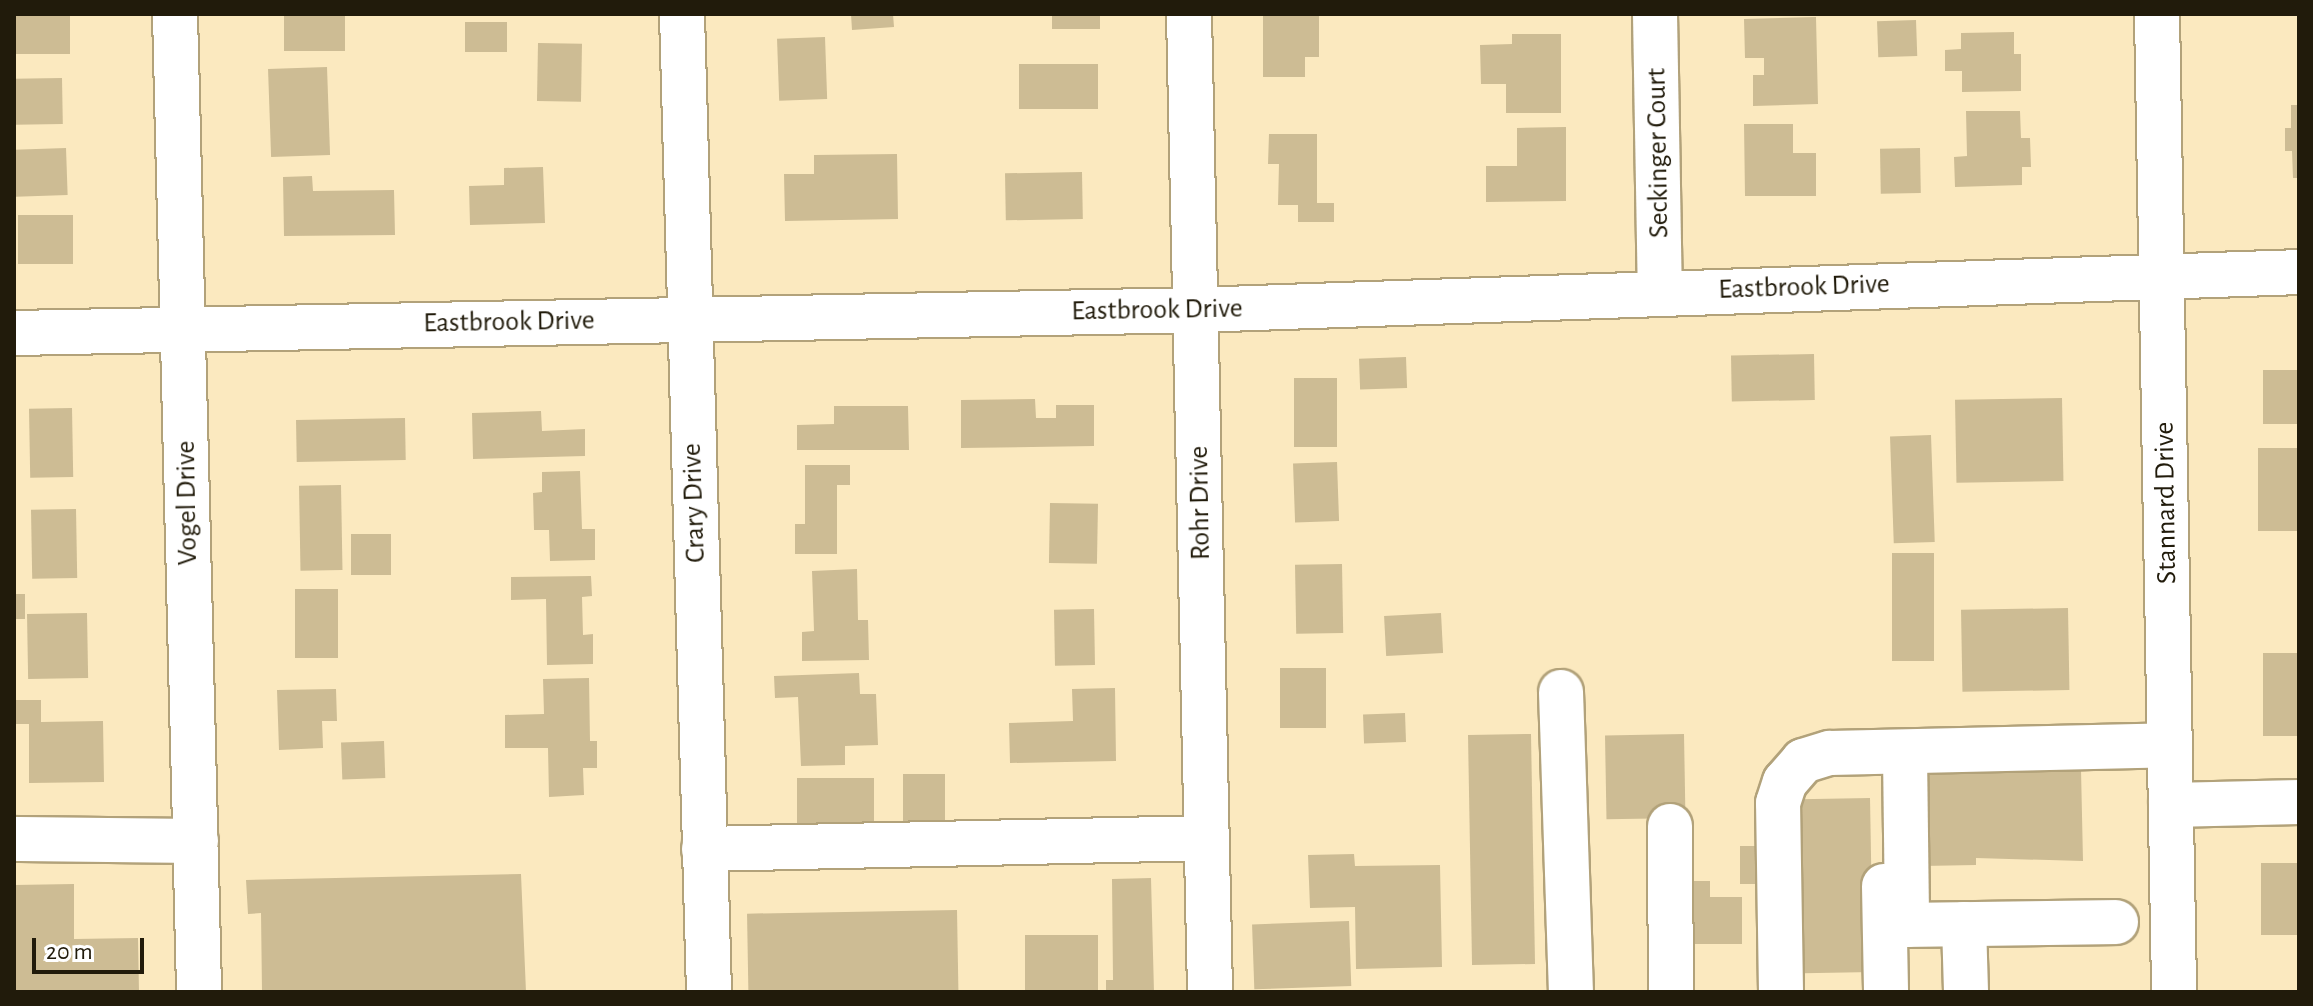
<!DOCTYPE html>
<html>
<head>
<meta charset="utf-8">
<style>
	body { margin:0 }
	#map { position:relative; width:2313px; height:1006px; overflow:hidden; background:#fbe9bf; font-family:"Alegreya Sans",sans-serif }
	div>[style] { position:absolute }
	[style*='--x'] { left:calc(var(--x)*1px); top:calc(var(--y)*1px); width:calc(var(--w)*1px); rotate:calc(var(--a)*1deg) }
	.building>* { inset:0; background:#cdbc94; transform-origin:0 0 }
	.roads { filter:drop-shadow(2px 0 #b2a27a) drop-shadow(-2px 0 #b2a27a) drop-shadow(0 2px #b2a27a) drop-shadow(0 -2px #b2a27a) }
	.minor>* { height:44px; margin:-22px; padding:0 22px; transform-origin:22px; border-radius:22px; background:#fff }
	span { translate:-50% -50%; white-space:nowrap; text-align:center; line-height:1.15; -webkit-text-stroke:7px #fff; paint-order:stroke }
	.street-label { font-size:28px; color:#211b0b }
	.frame { position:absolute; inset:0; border:16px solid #211b0b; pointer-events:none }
	.scale { position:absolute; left:32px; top:938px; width:112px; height:36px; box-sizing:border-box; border:4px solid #211b0b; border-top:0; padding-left:10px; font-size:24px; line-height:28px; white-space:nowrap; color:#211b0b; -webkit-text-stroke:6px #fff; paint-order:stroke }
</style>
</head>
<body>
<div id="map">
	<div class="building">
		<i style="left:14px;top:14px;width:56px;height:40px"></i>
		<i style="left:284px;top:14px;width:61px;height:37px"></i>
		<i style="clip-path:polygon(851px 14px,893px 14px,894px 27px,852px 30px)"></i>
		<i style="left:1052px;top:14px;width:48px;height:15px"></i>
		<i style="clip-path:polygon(1263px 14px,1319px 14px,1319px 57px,1305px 57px,1305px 77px,1263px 77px)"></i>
		<i style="clip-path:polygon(1816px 17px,1818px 104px,1753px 106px,1753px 75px,1764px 75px,1764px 58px,1745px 58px,1744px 19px)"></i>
		<i style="left:1916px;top:20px;width:36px;height:39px;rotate:88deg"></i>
		<i style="left:465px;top:22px;width:42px;height:30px"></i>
		<i style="clip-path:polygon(2014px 32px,2014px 54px,2021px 54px,2021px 91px,1962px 92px,1962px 71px,1945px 71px,1945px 50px,1961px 49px,1961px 33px)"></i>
		<i style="clip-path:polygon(1512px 34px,1561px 34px,1561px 113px,1506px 113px,1506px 84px,1481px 84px,1480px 45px,1512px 44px)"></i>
		<i style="left:825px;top:37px;width:62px;height:48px;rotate:88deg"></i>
		<i style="left:538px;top:43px;width:44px;height:58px;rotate:1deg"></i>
		<i style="left:1019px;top:64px;width:79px;height:45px"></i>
		<i style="left:327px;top:67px;width:88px;height:59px;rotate:88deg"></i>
		<i style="left:62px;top:78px;width:46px;height:48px;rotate:89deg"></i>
		<i style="clip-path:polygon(2291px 105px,2299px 105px,2299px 178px,2293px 178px,2292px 151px,2285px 151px,2285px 128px,2291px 128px)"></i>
		<i style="clip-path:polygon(1966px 111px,2020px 111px,2021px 138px,2030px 138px,2031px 167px,2022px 167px,2022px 185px,1955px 187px,1954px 157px,1967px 156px)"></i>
		<i style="clip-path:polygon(1744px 124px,1793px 124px,1793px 153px,1816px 153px,1816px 196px,1745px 196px)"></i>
		<i style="clip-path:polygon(1566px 127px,1566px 201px,1486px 202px,1486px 166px,1517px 166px,1517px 128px)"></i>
		<i style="clip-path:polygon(1269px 134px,1317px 134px,1317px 203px,1334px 203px,1334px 222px,1298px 222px,1298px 205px,1278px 205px,1279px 164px,1268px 164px)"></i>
		<i style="left:66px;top:148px;width:47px;height:52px;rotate:88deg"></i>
		<i style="left:1920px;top:148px;width:45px;height:40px;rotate:89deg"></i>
		<i style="clip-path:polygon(897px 154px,898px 219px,785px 221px,784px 174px,814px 174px,814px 155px)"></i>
		<i style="clip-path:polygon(543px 167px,545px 223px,470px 225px,469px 186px,504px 185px,504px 168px)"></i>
		<i style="left:1082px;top:172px;width:47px;height:77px;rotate:89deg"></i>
		<i style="clip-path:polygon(312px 176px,313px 191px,394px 190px,395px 235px,284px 236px,283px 177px)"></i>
		<i style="left:18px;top:215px;width:55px;height:49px"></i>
		<i style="left:1814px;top:354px;width:46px;height:83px;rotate:89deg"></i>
		<i style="left:1406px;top:357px;width:31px;height:47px;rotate:88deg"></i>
		<i style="left:2263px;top:370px;width:36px;height:54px"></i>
		<i style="left:1294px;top:378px;width:43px;height:69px"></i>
		<i style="left:2062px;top:398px;width:83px;height:107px;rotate:89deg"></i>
		<i style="clip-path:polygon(1035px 399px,1036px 418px,1056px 418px,1056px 405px,1094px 405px,1094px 446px,961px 448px,961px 400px)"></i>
		<i style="clip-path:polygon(834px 406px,908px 406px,909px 450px,797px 450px,797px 425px,834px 424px)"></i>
		<i style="left:72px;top:408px;width:69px;height:43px;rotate:89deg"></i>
		<i style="clip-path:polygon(541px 411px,542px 431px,585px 429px,585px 456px,473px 459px,472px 413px)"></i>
		<i style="left:405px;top:418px;width:42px;height:109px;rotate:89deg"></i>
		<i style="left:1931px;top:435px;width:107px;height:41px;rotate:88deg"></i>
		<i style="left:2299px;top:448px;width:83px;height:41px;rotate:90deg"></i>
		<i style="left:1337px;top:462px;width:59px;height:44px;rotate:88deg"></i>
		<i style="clip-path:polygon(805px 465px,850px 465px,850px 485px,837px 485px,837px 554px,795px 554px,795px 524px,805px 524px)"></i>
		<i style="clip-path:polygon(580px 471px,582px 529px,595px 529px,595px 560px,550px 561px,549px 530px,534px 530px,533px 493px,542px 492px,542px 472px)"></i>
		<i style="left:341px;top:485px;width:85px;height:42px;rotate:89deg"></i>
		<i style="left:1050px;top:503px;width:48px;height:60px;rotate:1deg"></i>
		<i style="left:76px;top:509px;width:69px;height:45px;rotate:89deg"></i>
		<i style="left:351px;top:534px;width:40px;height:41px"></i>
		<i style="left:1892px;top:553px;width:42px;height:108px"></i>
		<i style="left:1342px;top:564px;width:69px;height:47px;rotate:89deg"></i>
		<i style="clip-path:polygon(857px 569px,858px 620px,868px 620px,869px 660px,802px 661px,802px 632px,814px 631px,812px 571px)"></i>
		<i style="clip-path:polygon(591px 576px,592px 596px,582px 597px,583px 635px,593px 634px,593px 664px,547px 665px,546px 599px,511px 600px,511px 577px)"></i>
		<i style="left:295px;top:589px;width:43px;height:69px"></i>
		<i style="left:14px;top:594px;width:11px;height:25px"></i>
		<i style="left:2068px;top:608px;width:82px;height:107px;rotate:89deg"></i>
		<i style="left:1094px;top:609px;width:56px;height:40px;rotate:89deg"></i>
		<i style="left:87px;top:613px;width:65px;height:60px;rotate:89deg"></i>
		<i style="left:1441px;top:613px;width:40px;height:57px;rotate:87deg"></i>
		<i style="left:2299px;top:653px;width:83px;height:36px;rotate:90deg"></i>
		<i style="left:1280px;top:668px;width:46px;height:60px"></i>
		<i style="clip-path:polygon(859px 673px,860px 694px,876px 694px,878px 745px,845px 746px,845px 765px,801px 766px,798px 697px,775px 698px,774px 676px)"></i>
		<i style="clip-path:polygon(589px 678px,590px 741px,597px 741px,597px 768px,583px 768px,584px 795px,549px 797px,548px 748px,505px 748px,505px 715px,544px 714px,543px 679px)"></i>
		<i style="clip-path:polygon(1115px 688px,1116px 761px,1010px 763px,1009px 723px,1073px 721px,1072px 689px)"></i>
		<i style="clip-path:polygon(336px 689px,337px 721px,322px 721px,323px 748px,279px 750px,277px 690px)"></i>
		<i style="clip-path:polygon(14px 700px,41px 700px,41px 722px,103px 721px,104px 782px,29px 783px,29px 724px,14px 724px)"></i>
		<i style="left:1405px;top:713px;width:29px;height:42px;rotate:88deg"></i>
		<i style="left:1531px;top:734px;width:230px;height:63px;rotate:89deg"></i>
		<i style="left:1684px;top:734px;width:84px;height:79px;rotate:89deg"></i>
		<i style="left:384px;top:741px;width:37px;height:43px;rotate:88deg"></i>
		<i style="clip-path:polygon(2081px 769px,2083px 861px,1976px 858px,1976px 865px,1922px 866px,1920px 773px)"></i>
		<i style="left:903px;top:774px;width:42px;height:55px"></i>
		<i style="left:797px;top:778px;width:77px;height:53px"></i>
		<i style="left:1870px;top:798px;width:174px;height:84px;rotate:89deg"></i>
		<i style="left:1740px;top:846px;width:26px;height:38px"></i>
		<i style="clip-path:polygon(1354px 854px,1355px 866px,1440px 865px,1442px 967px,1356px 969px,1355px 907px,1310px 908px,1308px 855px)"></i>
		<i style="left:2299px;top:863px;width:72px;height:38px;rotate:90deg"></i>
		<i style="clip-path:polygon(521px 874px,526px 992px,262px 992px,261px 913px,248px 914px,246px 880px)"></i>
		<i style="clip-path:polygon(1151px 878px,1154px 992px,1106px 992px,1106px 980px,1113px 980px,1112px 879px)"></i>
		<i style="clip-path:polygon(1681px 881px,1710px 881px,1710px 897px,1742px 897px,1742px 944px,1681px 944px)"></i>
		<i style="clip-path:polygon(74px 884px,74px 939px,138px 938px,139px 992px,14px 992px,14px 885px)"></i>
		<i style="left:957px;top:910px;width:82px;height:210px;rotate:89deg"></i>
		<i style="left:1349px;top:921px;width:65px;height:97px;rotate:88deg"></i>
		<i style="left:1098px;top:935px;width:57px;height:73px;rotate:90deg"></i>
	</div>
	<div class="roads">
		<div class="minor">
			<i style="--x:175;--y:14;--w:978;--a:88.59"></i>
			<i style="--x:682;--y:14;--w:978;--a:88.42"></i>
			<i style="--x:1189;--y:14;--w:978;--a:88.77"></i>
			<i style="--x:1655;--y:14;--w:278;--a:89"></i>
			<i style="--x:2157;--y:14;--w:978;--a:89"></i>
			<i style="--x:14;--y:333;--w:1182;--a:-1.11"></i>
			<i style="--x:1196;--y:310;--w:1104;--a:-1.97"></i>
			<i style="--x:1561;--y:692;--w:300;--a:88.1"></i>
			<i style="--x:1905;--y:753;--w:172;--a:89.3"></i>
			<i style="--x:1907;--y:925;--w:209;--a:-0.8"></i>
			<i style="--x:2171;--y:805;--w:128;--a:-1.3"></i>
			<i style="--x:1670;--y:826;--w:166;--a:89.7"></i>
			<i style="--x:14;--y:839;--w:182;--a:0.6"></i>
			<i style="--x:704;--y:849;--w:503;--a:-1.25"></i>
			<i style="--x:1884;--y:886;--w:106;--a:88.9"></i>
			<i style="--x:1964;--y:924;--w:68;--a:88.3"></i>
			<i style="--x:1781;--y:992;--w:189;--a:-90.9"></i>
			<i style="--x:1778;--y:803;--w:22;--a:-72"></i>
			<i style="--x:1785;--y:782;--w:28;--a:-49"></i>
			<i style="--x:1803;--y:761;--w:28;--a:-17"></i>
			<i style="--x:1830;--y:753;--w:340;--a:-1.3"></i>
		</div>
	</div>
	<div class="street-label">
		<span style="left:1658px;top:153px;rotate:-91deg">Seckinger Court</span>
		<span style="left:1804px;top:287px;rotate:-2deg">Eastbrook Drive</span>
		<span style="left:1157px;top:310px;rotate:-1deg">Eastbrook Drive</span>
		<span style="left:509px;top:322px;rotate:-1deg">Eastbrook Drive</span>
		<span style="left:187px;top:503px;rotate:-91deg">Vogel Drive</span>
		<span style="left:694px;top:503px;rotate:-92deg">Crary Drive</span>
		<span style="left:1200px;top:503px;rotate:-91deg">Rohr Drive</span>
		<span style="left:2166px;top:503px;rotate:-91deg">Stannard Drive</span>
	</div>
	<div class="frame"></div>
	<div class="scale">20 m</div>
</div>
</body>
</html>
